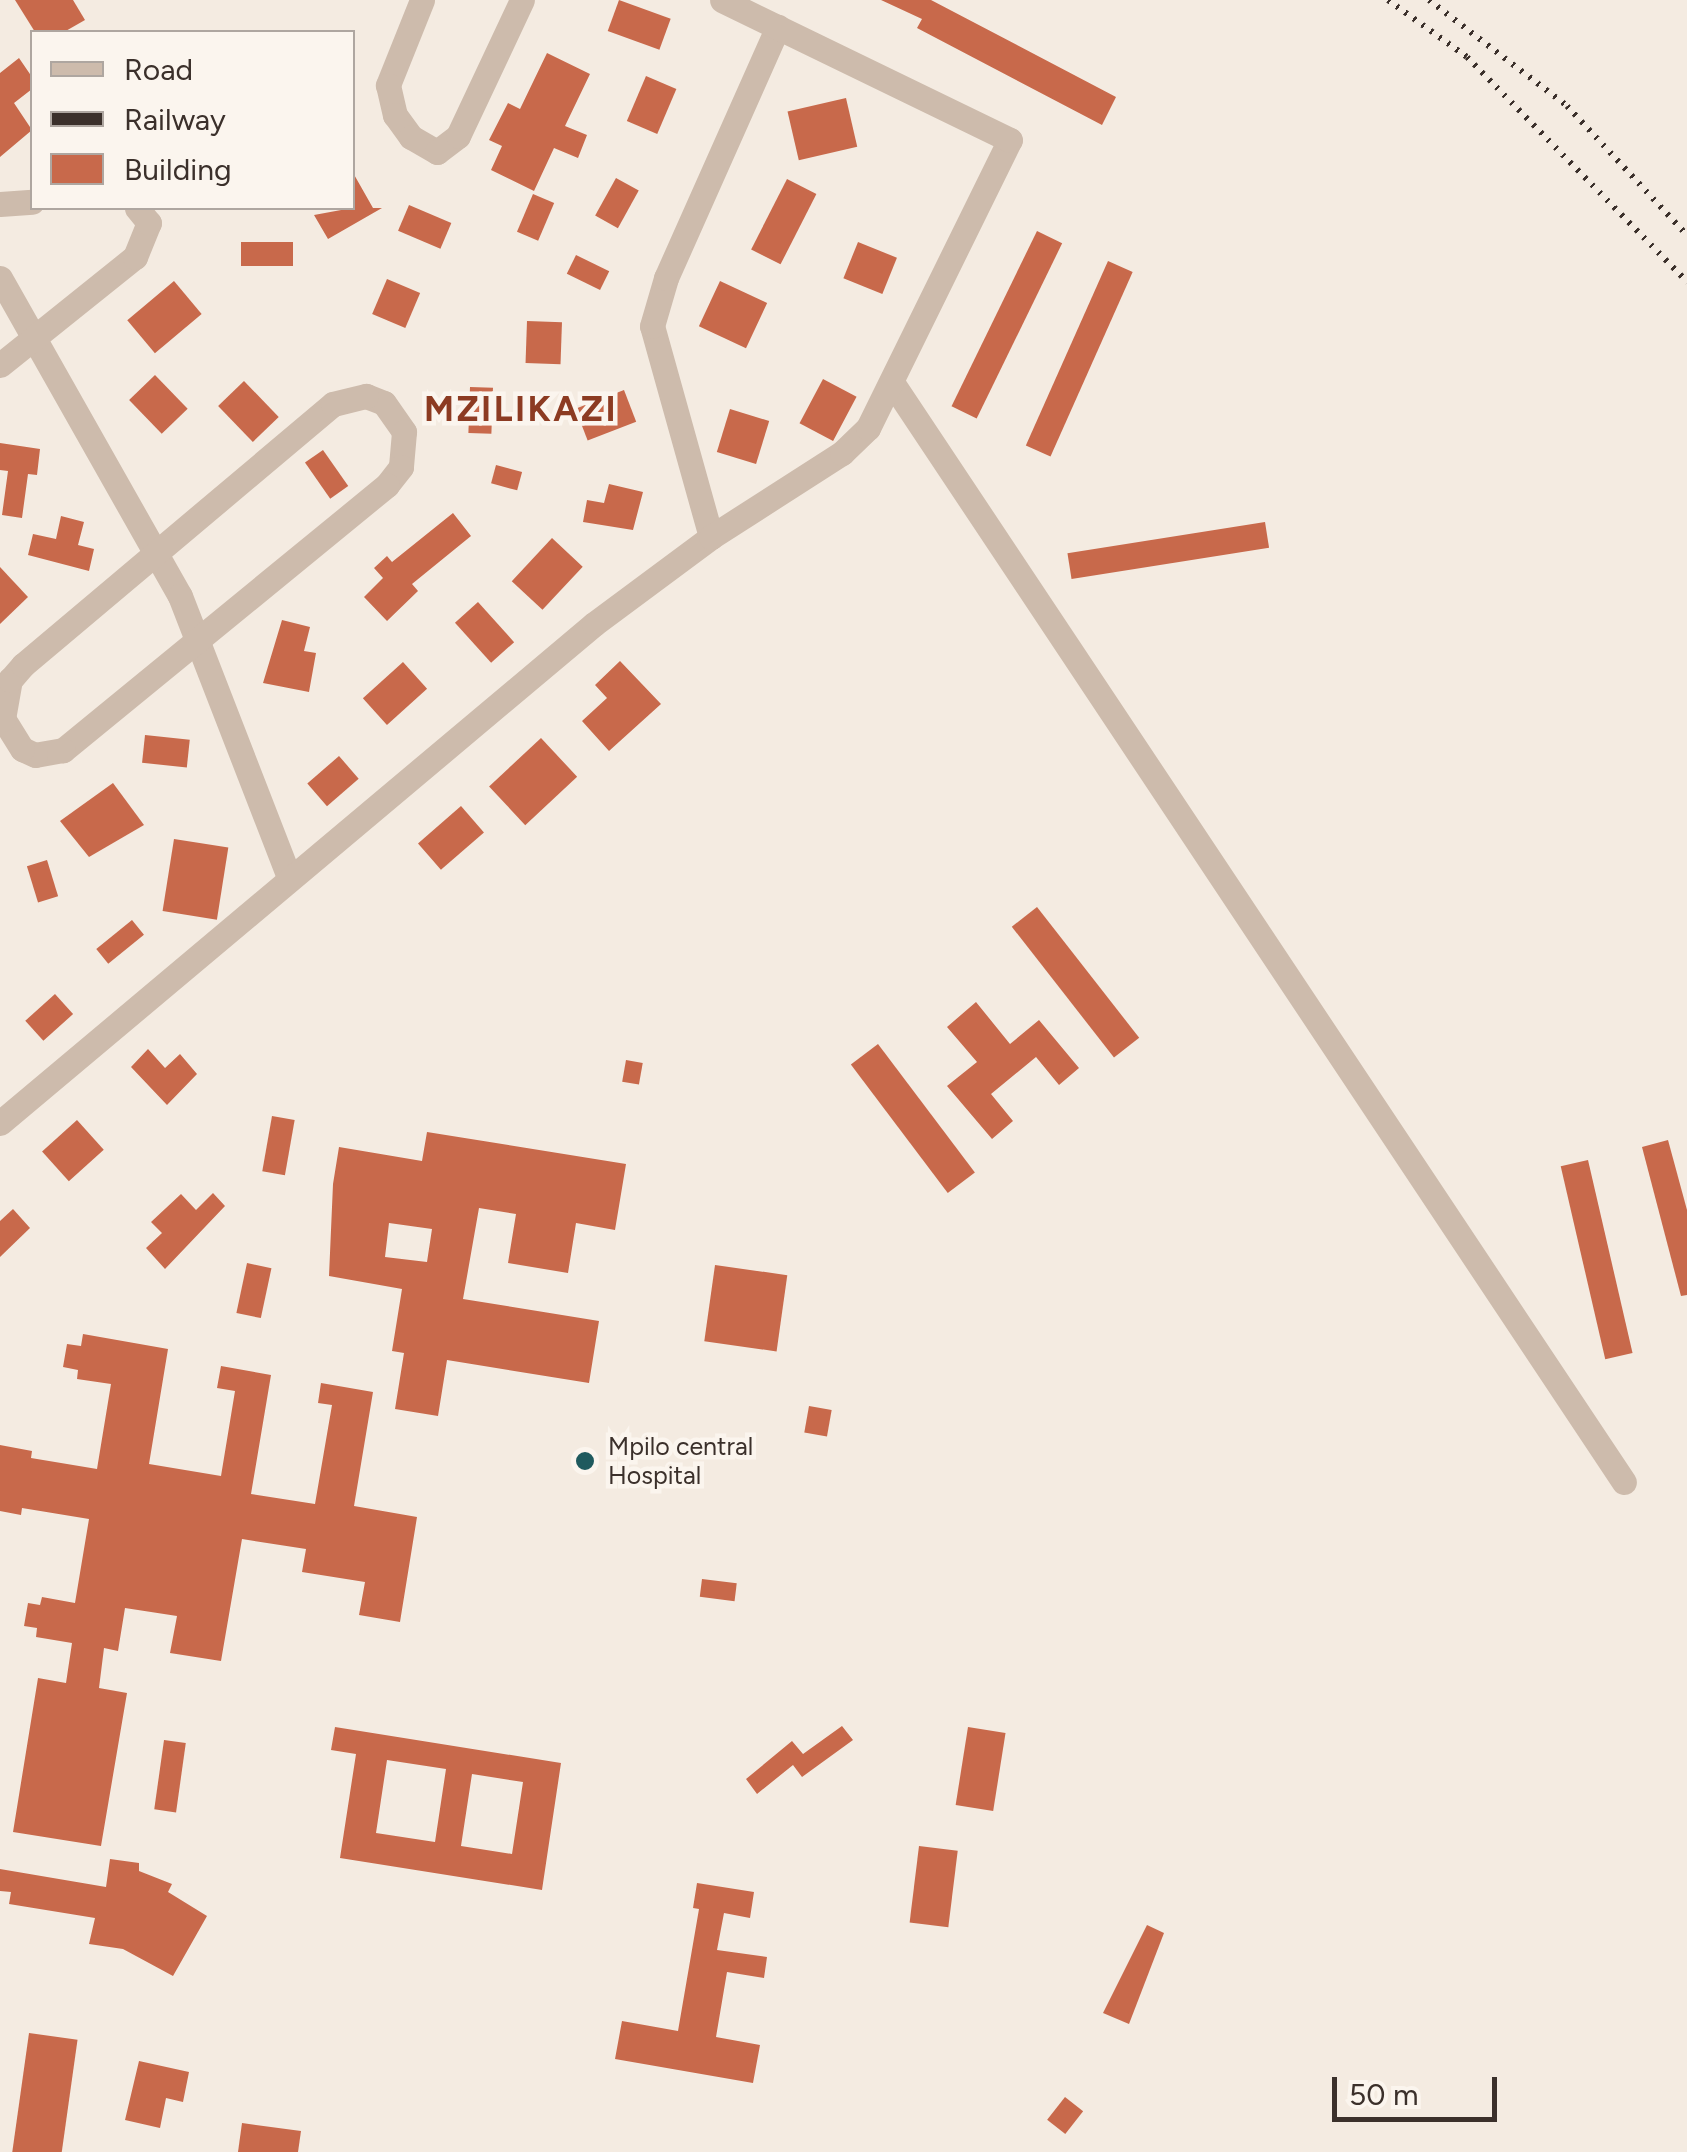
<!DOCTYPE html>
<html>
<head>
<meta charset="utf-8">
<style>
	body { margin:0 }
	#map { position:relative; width:1687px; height:2152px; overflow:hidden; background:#f4ebe1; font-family:Figtree,sans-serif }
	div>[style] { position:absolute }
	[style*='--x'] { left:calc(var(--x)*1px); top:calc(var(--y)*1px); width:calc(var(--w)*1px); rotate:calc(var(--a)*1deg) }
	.building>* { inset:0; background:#c8694b; transform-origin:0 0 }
	.street>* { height:25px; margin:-12.5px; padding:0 12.5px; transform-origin:12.5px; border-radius:12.5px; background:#cdbbac }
	.rail>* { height:6px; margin-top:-3px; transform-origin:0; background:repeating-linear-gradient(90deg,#3b302b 0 2.5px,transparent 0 10.5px) }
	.dots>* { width:28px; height:28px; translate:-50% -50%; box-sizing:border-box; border:5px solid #fbf5ee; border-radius:50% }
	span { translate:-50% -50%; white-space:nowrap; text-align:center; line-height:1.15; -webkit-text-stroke:9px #fbf5ee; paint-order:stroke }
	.poi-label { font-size:25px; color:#3b302b }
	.left { translate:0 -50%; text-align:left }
	.district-label { font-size:35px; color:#8c3b22; font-weight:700; letter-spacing:2.5px }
	.legend { position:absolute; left:30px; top:30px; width:325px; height:180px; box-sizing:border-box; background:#fbf5ee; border:2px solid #aea6a0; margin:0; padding:12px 18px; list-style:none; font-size:30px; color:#3b302b }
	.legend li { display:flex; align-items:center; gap:20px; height:50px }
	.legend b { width:50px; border:2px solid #aea6a0 }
	.scale { position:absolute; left:1332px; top:2077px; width:165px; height:45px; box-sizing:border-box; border:5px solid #3b302b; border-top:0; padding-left:12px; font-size:30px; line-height:35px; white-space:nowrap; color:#3b302b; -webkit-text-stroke:8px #fbf5ee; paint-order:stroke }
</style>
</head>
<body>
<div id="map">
	<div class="building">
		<i style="clip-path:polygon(15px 0,73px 0,85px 20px,64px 32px,35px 32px)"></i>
		<i style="left:619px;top:0;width:55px;height:33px;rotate:20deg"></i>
		<i style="clip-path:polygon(881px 0,931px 0,1116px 97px,1102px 125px,917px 28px,922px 19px)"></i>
		<i style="clip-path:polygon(547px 53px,590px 74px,565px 126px,587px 135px,578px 158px,554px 148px,534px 191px,491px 170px,502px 146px,489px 140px,508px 103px,520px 109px)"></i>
		<i style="clip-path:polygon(19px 58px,32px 77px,32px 89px,14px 103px,32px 130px,0 157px,0 73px)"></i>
		<i style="left:646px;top:76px;width:33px;height:49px;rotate:23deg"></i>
		<i style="left:846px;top:98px;width:50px;height:60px;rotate:77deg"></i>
		<i style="clip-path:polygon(352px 171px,373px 208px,382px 208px,328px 239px,314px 215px,352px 208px)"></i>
		<i style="left:616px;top:178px;width:26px;height:43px;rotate:29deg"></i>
		<i style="left:787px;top:179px;width:33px;height:79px;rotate:27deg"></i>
		<i style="left:533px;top:194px;width:23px;height:41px;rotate:23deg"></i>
		<i style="left:409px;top:205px;width:46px;height:28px;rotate:23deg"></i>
		<i style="left:1037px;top:231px;width:28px;height:195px;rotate:26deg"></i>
		<i style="left:241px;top:242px;width:52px;height:24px"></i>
		<i style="left:858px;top:242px;width:42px;height:39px;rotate:22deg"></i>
		<i style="left:576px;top:255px;width:37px;height:21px;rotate:26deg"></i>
		<i style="left:1108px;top:261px;width:27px;height:202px;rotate:24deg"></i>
		<i style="left:387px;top:279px;width:36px;height:38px;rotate:23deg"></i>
		<i style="left:174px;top:281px;width:43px;height:61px;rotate:50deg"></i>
		<i style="left:720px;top:281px;width:52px;height:50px;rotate:25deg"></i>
		<i style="left:527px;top:321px;width:35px;height:42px;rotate:2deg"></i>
		<i style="left:155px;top:375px;width:47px;height:36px;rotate:46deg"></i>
		<i style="left:823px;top:379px;width:38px;height:50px;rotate:28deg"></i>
		<i style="left:244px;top:381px;width:50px;height:36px;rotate:46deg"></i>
		<i style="left:470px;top:387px;width:23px;height:46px;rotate:2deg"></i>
		<i style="left:624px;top:390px;width:34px;height:52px;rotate:69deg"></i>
		<i style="left:730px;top:409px;width:41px;height:45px;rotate:17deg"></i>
		<i style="clip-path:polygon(0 443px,40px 449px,37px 475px,28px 474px,22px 518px,2px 515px,8px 471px,0 470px)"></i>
		<i style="left:323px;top:450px;width:44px;height:22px;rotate:55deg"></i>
		<i style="left:496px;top:465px;width:27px;height:19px;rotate:15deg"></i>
		<i style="clip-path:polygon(609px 484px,643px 492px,633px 530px,583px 522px,587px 500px,604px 503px)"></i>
		<i style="clip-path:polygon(453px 513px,471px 536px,412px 584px,418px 591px,387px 621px,364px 597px,383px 578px,374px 568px,387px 556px,392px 562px)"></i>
		<i style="clip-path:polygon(61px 516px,84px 522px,78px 545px,94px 549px,89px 571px,28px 555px,33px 534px,56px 539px)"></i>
		<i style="left:1265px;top:522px;width:26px;height:200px;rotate:81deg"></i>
		<i style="left:552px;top:538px;width:42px;height:59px;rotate:43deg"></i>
		<i style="clip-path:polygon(0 567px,28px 597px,0 624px)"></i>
		<i style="left:478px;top:602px;width:54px;height:31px;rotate:48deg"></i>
		<i style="clip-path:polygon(282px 620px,310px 627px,304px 651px,316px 653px,309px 692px,263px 683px)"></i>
		<i style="clip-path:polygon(620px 661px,661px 704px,609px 751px,582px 721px,607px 698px,595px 685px)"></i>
		<i style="left:403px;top:662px;width:36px;height:54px;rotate:48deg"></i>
		<i style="left:145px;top:735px;width:45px;height:28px;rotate:6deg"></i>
		<i style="left:541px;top:738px;width:53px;height:71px;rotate:47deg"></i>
		<i style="left:339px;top:756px;width:30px;height:42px;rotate:49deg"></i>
		<i style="clip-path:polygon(113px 783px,144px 825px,89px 857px,60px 821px)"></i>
		<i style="left:461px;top:806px;width:35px;height:57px;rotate:49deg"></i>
		<i style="left:174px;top:839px;width:55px;height:73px;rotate:9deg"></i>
		<i style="left:47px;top:860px;width:38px;height:21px;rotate:73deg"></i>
		<i style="left:1037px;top:907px;width:166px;height:32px;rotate:52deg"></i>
		<i style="left:132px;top:920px;width:19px;height:46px;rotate:51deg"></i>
		<i style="left:55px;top:994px;width:27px;height:40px;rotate:48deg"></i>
		<i style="clip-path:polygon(976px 1002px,1010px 1044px,1039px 1020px,1079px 1068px,1059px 1085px,1036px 1057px,991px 1094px,1013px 1121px,992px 1139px,947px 1086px,977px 1062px,947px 1027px)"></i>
		<i style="left:878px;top:1044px;width:161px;height:34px;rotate:53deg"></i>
		<i style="clip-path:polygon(148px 1049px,165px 1068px,180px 1054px,197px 1074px,167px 1105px,131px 1067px)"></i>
		<i style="left:626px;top:1060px;width:17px;height:22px;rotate:10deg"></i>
		<i style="left:272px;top:1116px;width:23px;height:56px;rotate:10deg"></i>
		<i style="left:77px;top:1120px;width:40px;height:47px;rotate:48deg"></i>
		<i style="clip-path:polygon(evenodd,427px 1132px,626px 1164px,615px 1230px,576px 1223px,568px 1273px,508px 1263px,516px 1214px,479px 1208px,463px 1299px,599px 1321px,589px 1383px,447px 1360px,438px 1416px,395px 1409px,404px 1353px,392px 1351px,402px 1289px,329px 1276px,333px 1184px,339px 1147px,422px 1161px,427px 1132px,389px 1223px,432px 1229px,427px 1262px,385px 1257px,389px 1223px)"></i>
		<i style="clip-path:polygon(1668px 1140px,1687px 1210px,1687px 1295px,1681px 1296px,1642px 1147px)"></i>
		<i style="left:1588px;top:1160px;width:198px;height:28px;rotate:77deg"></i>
		<i style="clip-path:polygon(213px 1193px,225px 1206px,165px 1269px,146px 1248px,162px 1233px,151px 1222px,181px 1194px,196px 1210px)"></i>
		<i style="clip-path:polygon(13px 1209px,30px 1228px,0 1257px,0 1221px)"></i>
		<i style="left:247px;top:1263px;width:25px;height:51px;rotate:12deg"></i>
		<i style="left:715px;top:1265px;width:73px;height:77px;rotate:8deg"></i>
		<i style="clip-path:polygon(83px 1334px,168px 1349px,149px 1464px,221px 1476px,235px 1391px,217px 1388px,221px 1366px,271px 1375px,251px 1494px,315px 1504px,332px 1405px,318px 1403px,321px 1383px,373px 1392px,354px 1506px,417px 1517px,400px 1622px,359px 1615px,365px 1582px,302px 1572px,306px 1549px,242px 1539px,221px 1661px,170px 1653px,177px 1616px,125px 1608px,118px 1651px,104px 1648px,99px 1688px,127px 1693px,101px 1846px,13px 1832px,38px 1678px,66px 1683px,72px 1643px,36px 1637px,37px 1628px,24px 1626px,28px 1603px,40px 1605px,42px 1597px,75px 1603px,89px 1519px,22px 1508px,21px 1515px,0 1511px,0 1445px,32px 1451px,31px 1458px,97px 1469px,111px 1384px,77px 1379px,78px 1370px,63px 1367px,67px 1344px,81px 1346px)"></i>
		<i style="left:809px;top:1406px;width:23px;height:27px;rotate:10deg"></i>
		<i style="left:702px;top:1579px;width:35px;height:18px;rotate:7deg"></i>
		<i style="clip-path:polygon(842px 1726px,853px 1740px,802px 1777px,793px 1765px,757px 1794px,746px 1779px,792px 1741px,803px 1754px)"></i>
		<i style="clip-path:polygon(evenodd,335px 1727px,561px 1763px,542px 1890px,340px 1858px,356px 1754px,331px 1750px,335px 1727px,387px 1760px,446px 1769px,435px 1842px,376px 1833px,387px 1760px,335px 1727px,472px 1774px,523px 1782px,512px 1854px,461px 1846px,472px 1774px)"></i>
		<i style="left:968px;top:1727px;width:38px;height:79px;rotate:9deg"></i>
		<i style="left:164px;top:1740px;width:22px;height:70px;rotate:8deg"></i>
		<i style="left:919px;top:1846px;width:39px;height:77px;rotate:7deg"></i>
		<i style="clip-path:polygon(110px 1859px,139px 1863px,139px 1871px,172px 1884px,168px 1892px,207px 1916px,173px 1976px,123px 1949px,89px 1944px,95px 1918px,9px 1904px,11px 1892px,0 1891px,0 1869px,106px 1887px)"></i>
		<i style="clip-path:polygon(697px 1883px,754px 1892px,750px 1918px,724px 1913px,717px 1950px,767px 1957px,764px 1978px,727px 1972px,716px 2037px,760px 2045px,753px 2083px,615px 2059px,622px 2021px,678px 2031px,699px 1909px,693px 1908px)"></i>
		<i style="clip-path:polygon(1147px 1925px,1164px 1933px,1129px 2024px,1103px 2013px)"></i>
		<i style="left:29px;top:2033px;width:49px;height:121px;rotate:8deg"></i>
		<i style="clip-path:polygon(139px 2061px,189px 2072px,183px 2102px,166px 2098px,160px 2128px,125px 2120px)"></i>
		<i style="left:1065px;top:2097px;width:23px;height:29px;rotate:38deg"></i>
		<i style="clip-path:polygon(242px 2123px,301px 2131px,298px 2152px,238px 2152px)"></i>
	</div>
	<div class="street">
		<i style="--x:422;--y:0;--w:92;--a:111.8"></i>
		<i style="--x:388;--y:85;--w:31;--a:77"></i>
		<i style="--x:395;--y:115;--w:27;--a:54"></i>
		<i style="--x:411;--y:137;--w:30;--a:30"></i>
		<i style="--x:437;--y:152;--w:26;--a:-37"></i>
		<i style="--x:458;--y:136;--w:150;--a:-64.8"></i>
		<i style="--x:0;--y:204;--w:32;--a:-4"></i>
		<i style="--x:0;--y:278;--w:365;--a:60.5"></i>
		<i style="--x:180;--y:596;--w:301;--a:68.8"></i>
		<i style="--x:0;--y:365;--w:173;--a:-38.7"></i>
		<i style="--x:135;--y:257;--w:37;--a:-68"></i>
		<i style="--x:149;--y:223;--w:19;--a:-129"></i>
		<i style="--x:893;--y:384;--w:1319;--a:56.35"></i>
		<i style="--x:366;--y:396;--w:19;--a:21"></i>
		<i style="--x:384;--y:403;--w:35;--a:55"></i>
		<i style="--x:404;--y:432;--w:35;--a:95"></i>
		<i style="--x:401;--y:467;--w:23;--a:128"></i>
		<i style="--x:387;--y:485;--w:419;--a:140.7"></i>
		<i style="--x:63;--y:750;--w:28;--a:170"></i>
		<i style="--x:35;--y:755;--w:14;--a:-155"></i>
		<i style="--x:22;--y:749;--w:36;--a:-122"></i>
		<i style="--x:3;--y:719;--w:40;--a:-80"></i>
		<i style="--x:10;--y:680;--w:20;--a:-49"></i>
		<i style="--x:23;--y:665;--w:405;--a:-40.1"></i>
		<i style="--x:333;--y:404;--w:34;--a:-14"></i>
		<i style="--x:711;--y:537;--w:219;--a:-105.6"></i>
		<i style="--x:652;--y:326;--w:50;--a:-73.7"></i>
		<i style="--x:666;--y:278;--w:275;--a:-66"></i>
		<i style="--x:0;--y:1123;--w:776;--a:-40.03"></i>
		<i style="--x:594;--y:624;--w:146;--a:-36.6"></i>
		<i style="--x:711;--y:537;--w:156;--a:-32.7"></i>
		<i style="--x:842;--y:453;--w:36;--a:-44"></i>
		<i style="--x:868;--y:428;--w:321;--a:-63.8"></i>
		<i style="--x:1010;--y:140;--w:320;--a:-154.1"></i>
	</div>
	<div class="rail">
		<i style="--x:1388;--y:0;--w:97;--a:35.8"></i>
		<i style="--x:1467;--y:57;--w:315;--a:45.6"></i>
		<i style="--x:1429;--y:0;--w:174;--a:37.5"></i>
		<i style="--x:1567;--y:106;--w:176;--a:47.1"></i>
	</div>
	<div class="dots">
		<i style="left:585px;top:1461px;background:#1f5a5e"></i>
	</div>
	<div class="poi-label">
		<span class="left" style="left:608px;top:1461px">Mpilo central<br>Hospital</span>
	</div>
	<div class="district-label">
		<span style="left:521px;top:409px">MZILIKAZI</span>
	</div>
	<ul class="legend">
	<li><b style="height:12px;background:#cdbbac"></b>Road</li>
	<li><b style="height:12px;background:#3b302b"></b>Railway</li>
	<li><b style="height:28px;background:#c8694b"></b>Building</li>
	</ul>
	<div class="scale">50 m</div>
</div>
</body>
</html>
